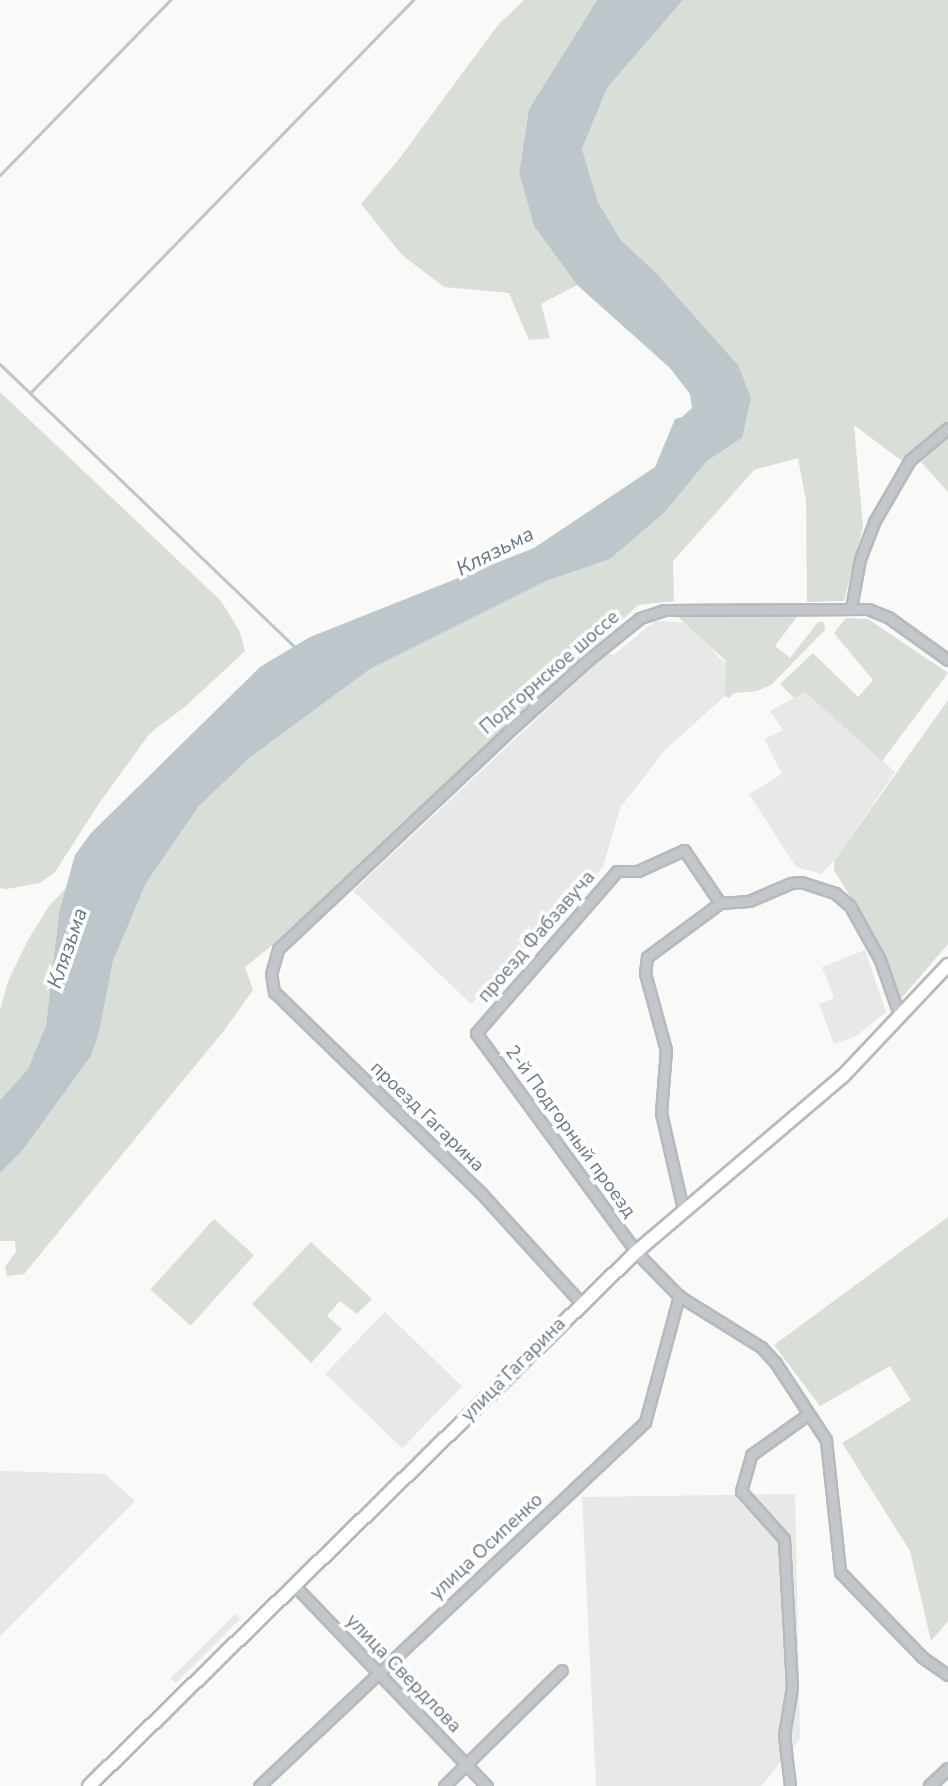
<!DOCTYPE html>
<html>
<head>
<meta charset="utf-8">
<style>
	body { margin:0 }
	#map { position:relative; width:948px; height:1786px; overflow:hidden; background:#f9f9f7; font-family:"Nunito Sans",sans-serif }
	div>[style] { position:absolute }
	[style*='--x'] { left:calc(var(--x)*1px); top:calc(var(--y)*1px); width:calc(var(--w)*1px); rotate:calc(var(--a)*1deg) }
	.built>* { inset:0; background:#e7e8e8; transform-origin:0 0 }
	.green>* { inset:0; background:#d9ded6; transform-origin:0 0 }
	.water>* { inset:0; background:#bcc6cb }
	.stream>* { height:2.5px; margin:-1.25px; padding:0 1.25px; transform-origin:1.25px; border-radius:1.25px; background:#bcc6cb }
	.roads { filter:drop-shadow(2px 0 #b5babf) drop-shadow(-2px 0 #b5babf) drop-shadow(0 2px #b5babf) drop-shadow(0 -2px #b5babf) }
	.minor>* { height:9px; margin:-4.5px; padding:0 4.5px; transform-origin:4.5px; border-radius:4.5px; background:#c3c6ca }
	.tertiary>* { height:10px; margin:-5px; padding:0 5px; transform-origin:5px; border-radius:5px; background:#c3c6ca }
	.secondary>* { height:12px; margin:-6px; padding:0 6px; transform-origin:6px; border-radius:6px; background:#fff }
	span { translate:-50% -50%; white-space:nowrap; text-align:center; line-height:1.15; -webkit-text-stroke:7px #fff; paint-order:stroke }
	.street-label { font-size:19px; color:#697887 }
	.water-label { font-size:21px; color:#657883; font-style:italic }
</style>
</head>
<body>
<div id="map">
	<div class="built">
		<i style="clip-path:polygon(655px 621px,695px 623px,718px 657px,745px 678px,665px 750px,620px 808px,603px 867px,471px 1004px,353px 891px,605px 655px,615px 654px)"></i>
		<i style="clip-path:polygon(805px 692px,895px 772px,834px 861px,821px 874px,796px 867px,749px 794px,782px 774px,764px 739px,783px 730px,770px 711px)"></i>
		<i style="clip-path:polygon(865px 950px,886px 1012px,856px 1036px,834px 1044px,819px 1004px,834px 998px,822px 967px)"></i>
		<i style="left:385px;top:1312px;width:107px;height:86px;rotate:44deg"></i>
		<i style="clip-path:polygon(0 1471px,105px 1474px,135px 1501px,0 1636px)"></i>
		<i style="clip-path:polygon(795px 1494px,800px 1739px,761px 1786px,596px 1786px,582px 1497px)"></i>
		<i style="left:235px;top:1614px;width:7px;height:91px;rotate:45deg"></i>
	</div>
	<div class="green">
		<i style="clip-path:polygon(524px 0,597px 0,529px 109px,519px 173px,534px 226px,577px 285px,541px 304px,550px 338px,529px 340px,509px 293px,444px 287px,402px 255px,361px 204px,399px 159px,498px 25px)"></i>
		<i style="clip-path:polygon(683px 0,948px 0,948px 421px,902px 461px,854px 425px,863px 527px,844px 601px,807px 602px,806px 501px,798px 458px,754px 470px,673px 561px,674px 601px,638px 605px,274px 944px,245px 967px,253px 990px,226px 1028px,24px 1274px,7px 1276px,5px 1267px,16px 1252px,15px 1241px,0 1241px,0 1173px,22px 1151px,91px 1056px,99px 1033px,113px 961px,146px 883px,199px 806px,248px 758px,370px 669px,546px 581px,610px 559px,664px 513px,707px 461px,742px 438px,738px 365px,657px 274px,620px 239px,598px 202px,582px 149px,607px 88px)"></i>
		<i style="clip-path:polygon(0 392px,221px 601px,240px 632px,245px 651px,186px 706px,150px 733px,100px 802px,55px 872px,40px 883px,6px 889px,0 888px)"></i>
		<i style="clip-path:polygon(948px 435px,948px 492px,921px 462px)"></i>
		<i style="clip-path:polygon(799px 614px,775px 646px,790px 658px,818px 622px,824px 622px,825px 630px,771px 685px,757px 691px,734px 693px,729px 698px,725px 696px,726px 661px,676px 615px)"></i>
		<i style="clip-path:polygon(846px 618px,868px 619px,948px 673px,882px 761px,805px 692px,794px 698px,780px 684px,813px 653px,858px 697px,873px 680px,834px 633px)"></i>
		<i style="clip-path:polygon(948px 700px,948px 944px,899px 1001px,872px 932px,834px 870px,834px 861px)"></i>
		<i style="clip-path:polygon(66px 888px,59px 913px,46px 1025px,28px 1069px,0 1100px,0 1010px,8px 981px,28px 940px,49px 906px)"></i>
		<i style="clip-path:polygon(948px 1217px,948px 1621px,931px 1641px,910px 1551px,842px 1443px,911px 1400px,890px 1366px,820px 1406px,774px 1345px)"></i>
		<i style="left:214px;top:1219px;width:54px;height:95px;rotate:42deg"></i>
		<i style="clip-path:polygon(311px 1242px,372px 1299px,357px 1314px,340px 1301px,327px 1316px,342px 1329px,311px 1363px,252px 1304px)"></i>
	</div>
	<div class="water">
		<i style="clip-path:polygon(597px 0,683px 0,607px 88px,582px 149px,598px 202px,620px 239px,657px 274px,738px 365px,751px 398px,742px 438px,707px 461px,664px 513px,610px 559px,546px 581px,370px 669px,249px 758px,199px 806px,146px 883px,113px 961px,99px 1033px,91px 1056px,22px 1151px,0 1173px,0 1100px,28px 1069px,46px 1025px,59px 913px,75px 855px,91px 833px,260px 667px,310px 637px,534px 548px,655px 467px,675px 419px,682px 417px,692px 408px,690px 394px,670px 368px,577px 285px,534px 226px,519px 173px,529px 109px)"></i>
	</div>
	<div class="stream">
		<i style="--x:0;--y:175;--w:244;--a:-45.8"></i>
		<i style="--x:0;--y:364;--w:409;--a:43.8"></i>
		<i style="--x:30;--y:393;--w:549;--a:-45.74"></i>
	</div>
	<div class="roads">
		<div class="minor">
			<i style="--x:851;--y:608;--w:50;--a:-79.6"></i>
			<i style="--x:860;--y:559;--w:40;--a:-69"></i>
			<i style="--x:874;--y:522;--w:72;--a:-59.9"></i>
			<i style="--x:910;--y:460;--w:50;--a:-40.1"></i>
			<i style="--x:720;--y:903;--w:64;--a:-124.2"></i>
			<i style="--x:684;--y:850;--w:51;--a:155.5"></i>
			<i style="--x:638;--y:871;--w:21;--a:180"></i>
			<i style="--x:617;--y:871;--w:215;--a:131"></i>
			<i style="--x:476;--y:1033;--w:271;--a:53.8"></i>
			<i style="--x:636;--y:1252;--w:62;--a:45.7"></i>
			<i style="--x:679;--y:1296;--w:97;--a:31.9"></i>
			<i style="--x:761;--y:1347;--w:21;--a:47"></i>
			<i style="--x:775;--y:1362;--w:93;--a:56.8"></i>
			<i style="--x:826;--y:1440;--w:133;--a:83.9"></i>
			<i style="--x:840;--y:1572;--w:118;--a:46"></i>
			<i style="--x:922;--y:1657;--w:32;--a:35"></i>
			<i style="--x:683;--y:1209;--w:98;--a:-102.9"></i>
			<i style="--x:661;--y:1113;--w:63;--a:-85.5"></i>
			<i style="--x:666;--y:1050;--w:80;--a:-105.3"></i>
			<i style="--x:645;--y:973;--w:16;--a:-83"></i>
			<i style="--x:647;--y:957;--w:91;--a:-36.5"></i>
			<i style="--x:720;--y:903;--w:29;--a:-4"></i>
			<i style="--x:749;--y:901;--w:46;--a:-23.2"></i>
			<i style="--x:791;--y:883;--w:10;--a:-6"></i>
			<i style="--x:801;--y:882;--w:36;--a:18"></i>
			<i style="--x:835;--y:893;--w:20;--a:41"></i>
			<i style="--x:850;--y:906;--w:62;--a:60.9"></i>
			<i style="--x:880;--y:960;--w:60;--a:70.7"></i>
			<i style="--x:582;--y:1304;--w:149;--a:-132.3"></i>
			<i style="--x:482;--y:1194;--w:290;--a:-135.8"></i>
			<i style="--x:274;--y:992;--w:18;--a:-99"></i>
			<i style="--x:271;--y:974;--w:26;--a:-74"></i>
			<i style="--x:278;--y:949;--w:315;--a:-43.3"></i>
			<i style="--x:507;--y:733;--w:109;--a:-42"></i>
			<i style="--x:588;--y:660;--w:67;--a:-38.9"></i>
			<i style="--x:640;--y:618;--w:25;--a:-18"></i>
			<i style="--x:664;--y:610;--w:204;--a:-0.3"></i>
			<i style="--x:868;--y:609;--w:22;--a:22"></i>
			<i style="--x:888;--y:617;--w:74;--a:35.6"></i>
			<i style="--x:294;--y:1585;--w:279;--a:46.2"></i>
			<i style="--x:259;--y:1786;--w:531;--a:-43.32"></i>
			<i style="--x:645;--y:1422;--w:131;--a:-74.9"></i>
			<i style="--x:444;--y:1786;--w:165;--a:-44.5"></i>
			<i style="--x:790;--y:1786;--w:51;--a:-96.7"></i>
			<i style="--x:784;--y:1735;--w:49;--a:-80.5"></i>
			<i style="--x:792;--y:1687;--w:148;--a:-93.1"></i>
			<i style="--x:784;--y:1539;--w:64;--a:-131.9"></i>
			<i style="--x:741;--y:1491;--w:37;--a:-74"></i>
			<i style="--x:751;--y:1455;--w:69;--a:-35.5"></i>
		</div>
		<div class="tertiary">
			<i style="--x:930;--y:1786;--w:25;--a:-43"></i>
		</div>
		<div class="secondary">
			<i style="--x:89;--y:1786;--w:764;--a:-44.31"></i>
			<i style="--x:636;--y:1252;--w:272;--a:-40.4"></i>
			<i style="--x:843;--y:1076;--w:153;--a:-46.6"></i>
		</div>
	</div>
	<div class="street-label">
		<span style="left:550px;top:673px;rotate:-41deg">Подгорнское шоссе</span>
		<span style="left:537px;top:937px;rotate:-49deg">проезд Фабзавуча</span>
		<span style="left:427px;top:1117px;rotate:44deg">проезд Гагарина</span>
		<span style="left:570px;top:1132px;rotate:54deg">2-й Подгорный проезд</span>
		<span style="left:514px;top:1370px;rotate:-45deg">улица Гагарина</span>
		<span style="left:487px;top:1547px;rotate:-43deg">улица Осипенко</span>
		<span style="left:403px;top:1674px;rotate:46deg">улица Свердлова</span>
	</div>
	<div class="water-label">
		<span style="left:495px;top:551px;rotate:-27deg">Клязьма</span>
		<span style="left:67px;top:948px;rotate:-71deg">Клязьма</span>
	</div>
</div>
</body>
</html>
